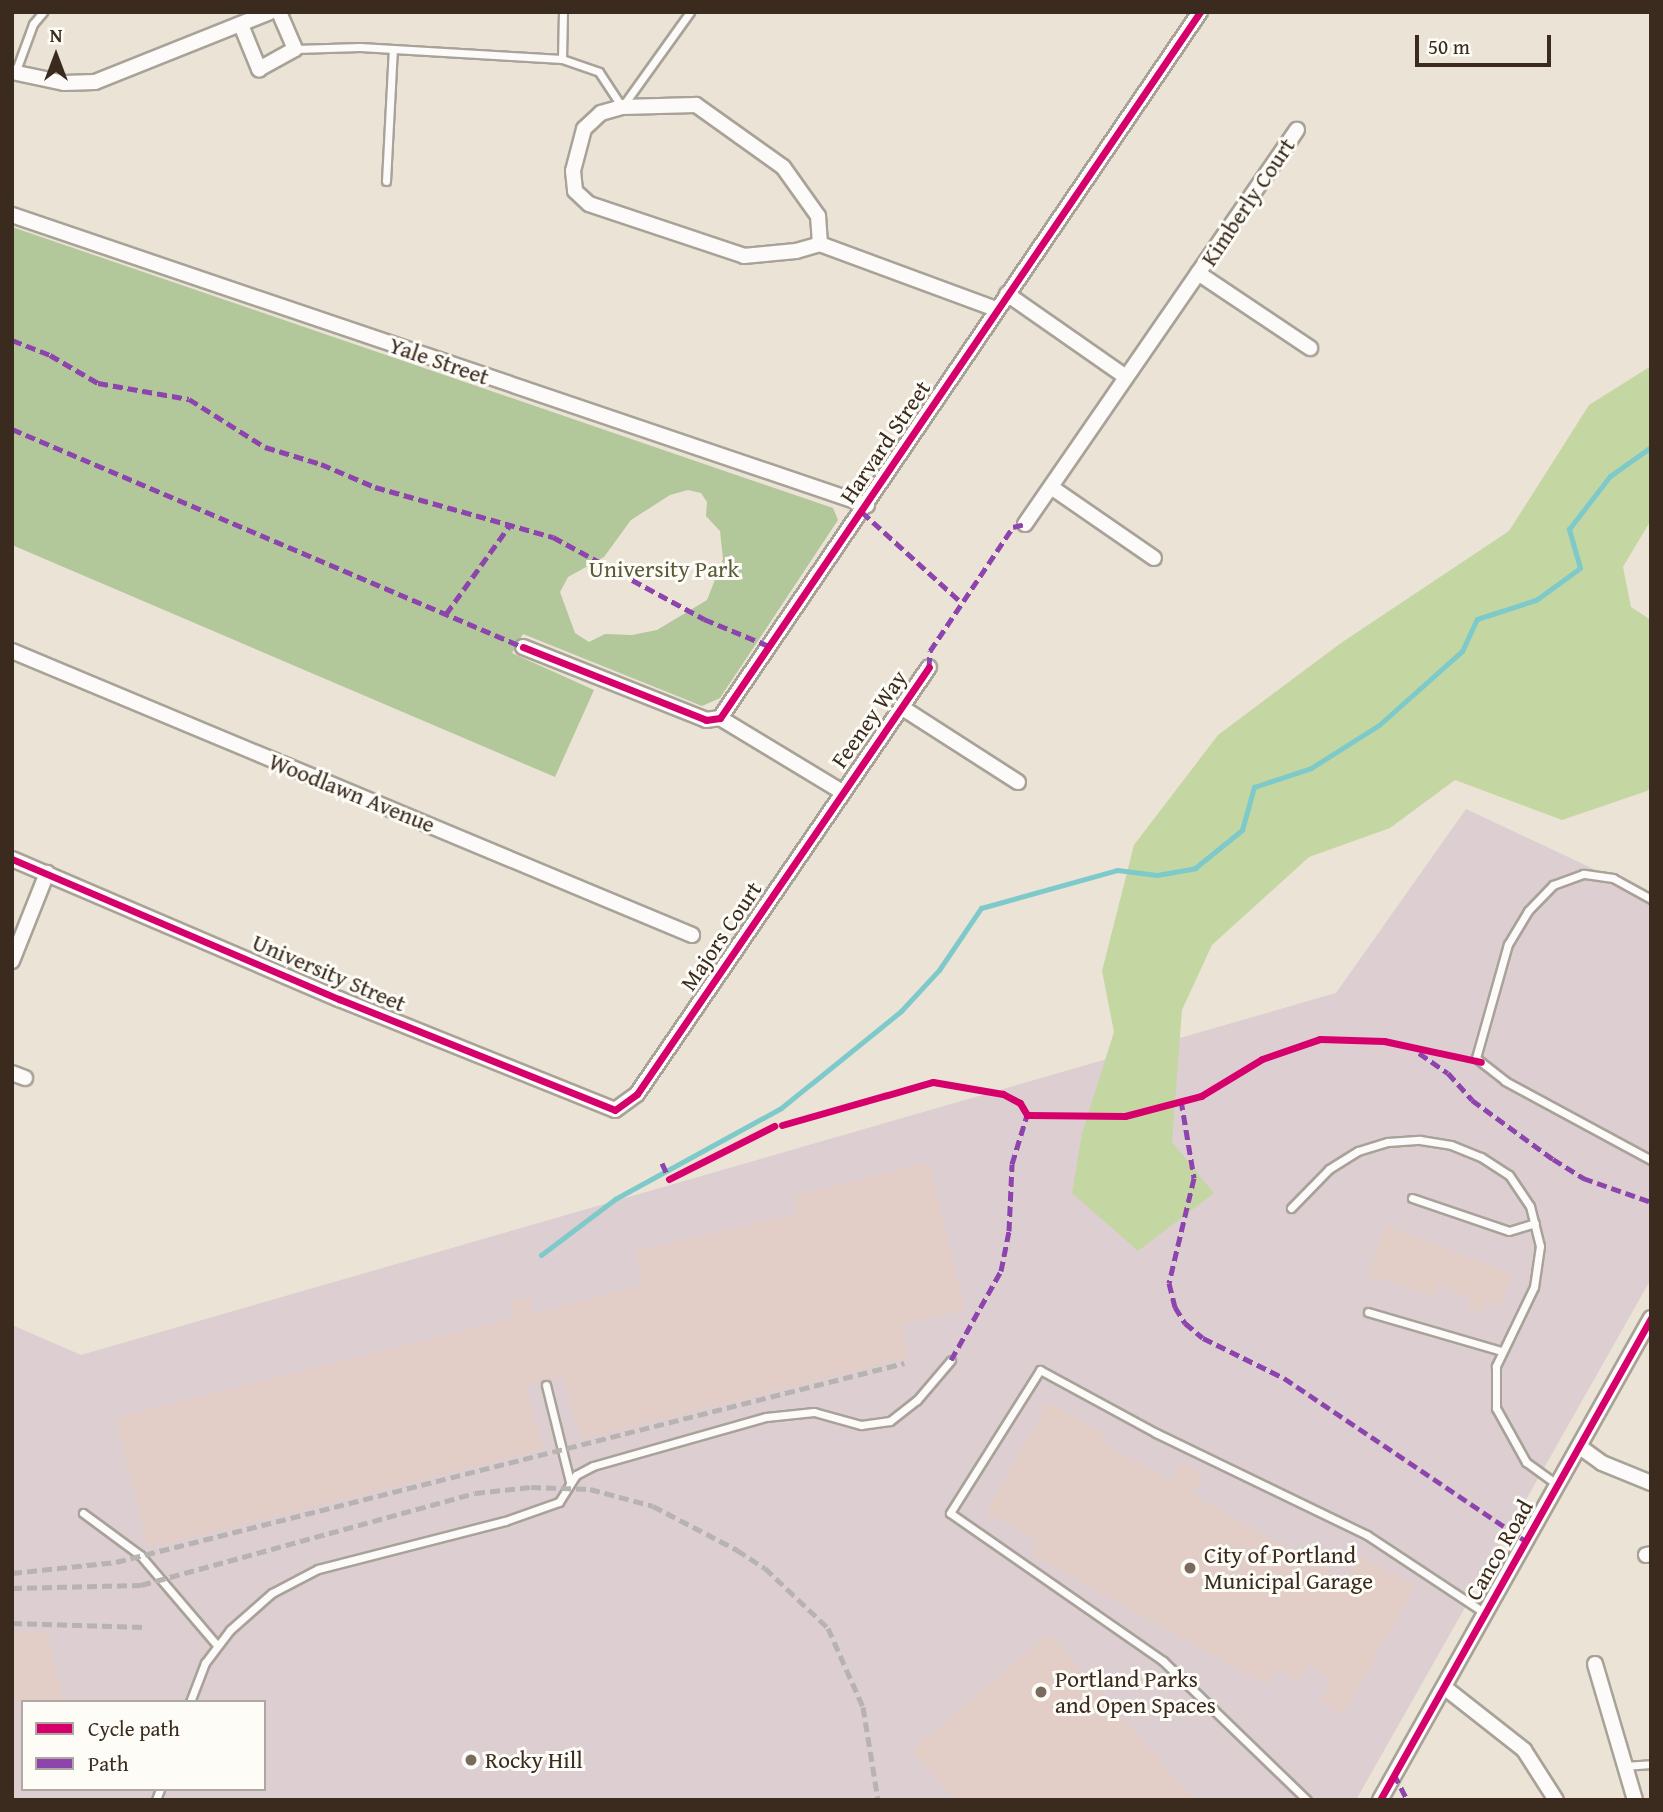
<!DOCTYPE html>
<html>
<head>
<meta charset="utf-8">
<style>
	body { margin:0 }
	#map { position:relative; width:1663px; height:1812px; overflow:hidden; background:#ebe3d6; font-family:"Gentium Book Plus",serif }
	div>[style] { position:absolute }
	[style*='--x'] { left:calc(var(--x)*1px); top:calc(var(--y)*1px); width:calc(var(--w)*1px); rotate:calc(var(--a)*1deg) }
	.industrial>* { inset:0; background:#dcced1 }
	.green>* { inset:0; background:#c4d7a2 }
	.forest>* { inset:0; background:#b2c79a }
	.stream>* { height:5px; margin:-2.5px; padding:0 2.5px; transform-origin:2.5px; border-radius:2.5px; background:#7ecaca }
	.building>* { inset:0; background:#e2cdc7 }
	.roads { filter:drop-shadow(2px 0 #a8a298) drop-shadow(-2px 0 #a8a298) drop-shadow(0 2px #a8a298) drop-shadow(0 -2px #a8a298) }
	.service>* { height:7px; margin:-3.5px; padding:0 3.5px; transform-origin:3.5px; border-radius:3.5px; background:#fcfbf9 }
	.minor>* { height:14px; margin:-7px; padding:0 7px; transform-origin:7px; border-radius:7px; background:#fcfbf9 }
	.rail>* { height:5px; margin-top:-2.5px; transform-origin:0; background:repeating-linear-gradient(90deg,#b6b3b0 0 10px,transparent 0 15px) }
	.quiet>* { height:5px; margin-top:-2.5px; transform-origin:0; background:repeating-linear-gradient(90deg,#8e44ad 0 10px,transparent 0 15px) }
	.cycleway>* { height:7px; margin:-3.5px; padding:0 3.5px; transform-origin:3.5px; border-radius:3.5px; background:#d6006c }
	.dots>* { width:19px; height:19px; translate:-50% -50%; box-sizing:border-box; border:4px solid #fdfcf7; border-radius:50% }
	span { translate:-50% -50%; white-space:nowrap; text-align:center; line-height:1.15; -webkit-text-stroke:6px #fdfcf7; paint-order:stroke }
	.street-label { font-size:23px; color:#3b2a1e }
	.park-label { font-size:23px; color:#5b5b39 }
	.poi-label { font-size:23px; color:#3b2a1e }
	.left { translate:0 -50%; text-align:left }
	.frame { position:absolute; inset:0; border:14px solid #3b2a1e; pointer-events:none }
	.legend { position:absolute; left:21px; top:1700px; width:245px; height:91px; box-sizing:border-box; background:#fdfcf7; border:2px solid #afa8a0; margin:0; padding:9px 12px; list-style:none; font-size:21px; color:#3b2a1e }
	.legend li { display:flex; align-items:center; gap:14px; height:35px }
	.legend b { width:35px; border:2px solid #afa8a0 }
	.north { position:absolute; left:21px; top:21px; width:70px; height:70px; -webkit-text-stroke:5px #fdfcf7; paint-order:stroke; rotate:0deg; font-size:19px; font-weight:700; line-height:28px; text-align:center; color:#3b2a1e }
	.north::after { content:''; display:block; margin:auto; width:24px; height:32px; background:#3b2a1e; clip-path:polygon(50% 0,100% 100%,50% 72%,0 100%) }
	.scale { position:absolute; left:1415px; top:35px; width:136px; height:32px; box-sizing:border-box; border:4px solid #3b2a1e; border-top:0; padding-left:9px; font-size:21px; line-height:24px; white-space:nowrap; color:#3b2a1e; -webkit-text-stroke:5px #fdfcf7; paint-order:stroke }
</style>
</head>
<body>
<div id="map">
	<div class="industrial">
		<i style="clip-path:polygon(evenodd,1466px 809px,1651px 896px,1651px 1279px,1356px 1800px,12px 1800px,12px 1325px,81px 1355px,1336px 993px,1466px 809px,23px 1702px,264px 1702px,264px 1789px,23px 1789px,23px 1702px)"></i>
	</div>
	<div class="green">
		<i style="clip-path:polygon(1651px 366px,1651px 520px,1623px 567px,1631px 607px,1651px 620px,1651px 786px,1647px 791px,1562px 820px,1455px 780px,1390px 828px,1309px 857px,1212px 945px,1182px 1010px,1172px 1142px,1214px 1193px,1138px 1251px,1072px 1193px,1082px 1133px,1114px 1032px,1102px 971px,1134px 845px,1218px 735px,1341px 643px,1509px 531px,1589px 405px)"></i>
	</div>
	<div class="forest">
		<i style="clip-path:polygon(evenodd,12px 227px,833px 508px,838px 520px,720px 698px,702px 706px,523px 634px,512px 653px,594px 690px,555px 777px,12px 545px,12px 227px,688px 490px,701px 493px,707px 502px,706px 516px,720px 531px,723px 559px,707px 600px,657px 630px,632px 635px,605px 634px,589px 642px,575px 633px,560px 592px,568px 577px,604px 557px,631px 520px,670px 495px,688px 490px)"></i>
	</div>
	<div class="stream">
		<i style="--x:541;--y:1255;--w:93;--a:-37.1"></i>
		<i style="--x:615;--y:1199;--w:189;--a:-28.7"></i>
		<i style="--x:781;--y:1108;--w:38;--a:-39"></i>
		<i style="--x:811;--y:1084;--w:116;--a:-39"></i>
		<i style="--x:901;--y:1011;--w:56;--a:-47.2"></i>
		<i style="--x:939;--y:970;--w:75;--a:-55.9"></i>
		<i style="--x:981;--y:908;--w:141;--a:-15.6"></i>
		<i style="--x:1117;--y:870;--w:40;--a:7.1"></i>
		<i style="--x:1157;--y:875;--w:39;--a:-10"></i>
		<i style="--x:1195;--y:868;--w:60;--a:-39"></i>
		<i style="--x:1242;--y:830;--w:45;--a:-74.4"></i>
		<i style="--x:1254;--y:787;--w:60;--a:-18.4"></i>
		<i style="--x:1311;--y:768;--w:80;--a:-32.3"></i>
		<i style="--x:1379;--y:725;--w:111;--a:-41.7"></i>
		<i style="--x:1462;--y:651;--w:35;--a:-65"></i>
		<i style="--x:1477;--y:619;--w:62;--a:-17.9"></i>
		<i style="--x:1536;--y:600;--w:54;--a:-36"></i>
		<i style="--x:1580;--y:568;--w:41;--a:-105.8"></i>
		<i style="--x:1569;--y:529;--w:67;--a:-52.3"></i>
		<i style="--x:1610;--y:476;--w:50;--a:-35.3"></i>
	</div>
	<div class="building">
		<i style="clip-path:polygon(929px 1162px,965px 1310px,901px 1326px,910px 1357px,581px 1439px,563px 1377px,544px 1379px,525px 1386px,544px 1449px,148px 1548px,115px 1418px,515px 1318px,510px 1301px,530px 1297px,534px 1314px,643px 1284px,634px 1252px,797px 1213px,794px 1196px)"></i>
		<i style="clip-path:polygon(1385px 1225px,1512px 1274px,1501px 1306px,1486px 1301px,1483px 1312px,1466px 1306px,1469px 1297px,1439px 1286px,1435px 1297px,1368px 1275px)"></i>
		<i style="clip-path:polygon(1048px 1402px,1105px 1434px,1101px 1442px,1172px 1481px,1182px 1462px,1203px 1474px,1192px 1495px,1346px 1580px,1360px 1556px,1415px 1586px,1343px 1715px,1320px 1702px,1333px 1678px,1309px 1665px,1299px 1681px,1277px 1669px,1267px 1685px,1030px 1554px,1038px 1541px,986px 1512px)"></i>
		<i style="clip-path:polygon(12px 1632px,47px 1632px,64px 1702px,12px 1702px)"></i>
		<i style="clip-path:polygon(1050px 1633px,1194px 1800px,955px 1800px,912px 1750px)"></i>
	</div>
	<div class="roads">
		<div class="service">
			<i style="--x:295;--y:49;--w:65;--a:-1.8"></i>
			<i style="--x:360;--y:47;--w:202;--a:3.4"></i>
			<i style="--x:562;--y:59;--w:39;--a:19"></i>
			<i style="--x:599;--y:72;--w:42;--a:56.7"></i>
			<i style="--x:622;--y:107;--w:117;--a:-54.4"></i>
			<i style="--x:562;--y:59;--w:47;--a:-88.8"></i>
			<i style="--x:15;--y:73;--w:52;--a:-69.8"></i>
			<i style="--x:33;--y:24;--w:16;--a:-50"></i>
			<i style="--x:386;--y:181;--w:132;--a:-87"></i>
			<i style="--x:1651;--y:899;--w:43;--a:-151.1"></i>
			<i style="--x:1613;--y:878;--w:30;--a:-172"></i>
			<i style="--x:1583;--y:874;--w:32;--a:160"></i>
			<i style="--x:1553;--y:885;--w:36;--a:134"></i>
			<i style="--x:1528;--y:911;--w:39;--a:121"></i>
			<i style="--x:1508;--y:944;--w:118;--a:105.7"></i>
			<i style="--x:1476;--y:1058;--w:37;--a:38"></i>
			<i style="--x:1505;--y:1081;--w:166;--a:28.4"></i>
			<i style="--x:1412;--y:1198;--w:102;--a:18.8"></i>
			<i style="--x:1509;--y:1231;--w:27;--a:-17"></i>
			<i style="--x:1291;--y:1208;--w:54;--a:-45.7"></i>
			<i style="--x:1329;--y:1169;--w:34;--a:-32"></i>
			<i style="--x:1358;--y:1151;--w:31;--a:-17"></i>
			<i style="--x:1388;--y:1142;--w:32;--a:-4"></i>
			<i style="--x:1420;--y:1140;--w:31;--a:9"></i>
			<i style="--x:1451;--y:1145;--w:32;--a:22"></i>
			<i style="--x:1481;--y:1157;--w:33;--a:33"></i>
			<i style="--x:1509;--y:1175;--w:37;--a:56"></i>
			<i style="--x:1530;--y:1206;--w:41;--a:76"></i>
			<i style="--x:1540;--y:1246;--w:41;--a:98.3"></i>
			<i style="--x:1534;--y:1287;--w:88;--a:115.7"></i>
			<i style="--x:1496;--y:1366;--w:42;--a:90"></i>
			<i style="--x:1496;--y:1408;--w:62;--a:60.9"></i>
			<i style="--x:1526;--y:1462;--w:39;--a:36"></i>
			<i style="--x:1368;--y:1312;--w:139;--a:16.3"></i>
			<i style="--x:546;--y:1385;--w:100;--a:76.1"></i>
			<i style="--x:83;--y:1513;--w:71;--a:36.4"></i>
			<i style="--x:140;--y:1555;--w:118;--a:49.5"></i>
			<i style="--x:190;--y:1702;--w:42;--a:-69"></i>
			<i style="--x:205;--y:1663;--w:41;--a:-52.9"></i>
			<i style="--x:230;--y:1630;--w:56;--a:-41.4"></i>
			<i style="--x:272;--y:1593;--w:52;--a:-27.6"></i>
			<i style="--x:318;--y:1569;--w:193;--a:-14.4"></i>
			<i style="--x:505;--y:1521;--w:57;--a:-19.4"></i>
			<i style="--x:559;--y:1502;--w:32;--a:-58"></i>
			<i style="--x:576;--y:1475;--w:19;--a:-28"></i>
			<i style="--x:593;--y:1466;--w:180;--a:-15.8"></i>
			<i style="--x:766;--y:1417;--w:48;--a:-5.9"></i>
			<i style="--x:814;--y:1412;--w:49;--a:15.5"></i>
			<i style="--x:861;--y:1425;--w:29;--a:-8"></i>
			<i style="--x:890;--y:1421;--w:34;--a:-38"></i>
			<i style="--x:917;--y:1400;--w:52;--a:-49.6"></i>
			<i style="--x:1624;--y:1766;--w:27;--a:-4"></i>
			<i style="--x:156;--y:1800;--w:12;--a:-70"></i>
			<i style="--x:1307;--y:1800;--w:200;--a:-136"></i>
			<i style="--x:1163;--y:1661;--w:259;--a:-145.2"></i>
			<i style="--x:950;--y:1513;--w:169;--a:-57.8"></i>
			<i style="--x:1040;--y:1370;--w:132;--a:28.5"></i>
			<i style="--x:1156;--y:1433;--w:234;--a:25.8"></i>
			<i style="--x:1367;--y:1535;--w:141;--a:33.5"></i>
		</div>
		<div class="minor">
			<i style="--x:241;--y:25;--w:48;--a:67.8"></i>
			<i style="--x:259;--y:69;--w:41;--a:-29.1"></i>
			<i style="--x:295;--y:49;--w:40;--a:-113.4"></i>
			<i style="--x:12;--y:72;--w:53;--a:11.9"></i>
			<i style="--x:64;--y:83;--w:31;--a:-2"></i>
			<i style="--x:95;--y:82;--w:188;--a:-21.8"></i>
			<i style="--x:12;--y:215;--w:903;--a:18.74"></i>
			<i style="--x:820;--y:244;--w:28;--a:-94"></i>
			<i style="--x:818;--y:216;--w:60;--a:-125.5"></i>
			<i style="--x:783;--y:167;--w:107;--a:-144.5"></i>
			<i style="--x:696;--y:105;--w:74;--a:178.5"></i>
			<i style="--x:622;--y:107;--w:22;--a:164"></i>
			<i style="--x:601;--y:113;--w:23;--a:137"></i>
			<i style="--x:584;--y:129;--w:43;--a:104.7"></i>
			<i style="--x:573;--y:171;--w:20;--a:84"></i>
			<i style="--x:575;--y:191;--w:19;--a:43"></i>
			<i style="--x:589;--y:204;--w:163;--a:18.5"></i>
			<i style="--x:744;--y:256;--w:52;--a:-5.5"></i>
			<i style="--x:796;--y:251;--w:25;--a:-16"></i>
			<i style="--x:820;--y:244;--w:188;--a:20.3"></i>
			<i style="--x:1198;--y:273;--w:135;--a:33.8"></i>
			<i style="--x:1007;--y:294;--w:145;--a:34.9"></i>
			<i style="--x:1051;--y:487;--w:125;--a:34.6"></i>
			<i style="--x:1025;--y:524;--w:479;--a:-55.4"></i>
			<i style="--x:523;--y:647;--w:197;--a:21.7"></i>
			<i style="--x:706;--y:720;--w:14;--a:-8"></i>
			<i style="--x:720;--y:718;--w:854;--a:-55.79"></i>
			<i style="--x:12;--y:651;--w:737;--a:22.67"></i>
			<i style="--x:901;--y:707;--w:139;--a:32.7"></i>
			<i style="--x:720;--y:718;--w:143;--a:31.2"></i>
			<i style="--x:12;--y:859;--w:356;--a:23.2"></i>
			<i style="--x:339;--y:999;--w:297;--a:21.9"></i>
			<i style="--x:615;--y:1110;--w:27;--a:-36"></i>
			<i style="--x:637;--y:1094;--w:517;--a:-55.63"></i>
			<i style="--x:12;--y:961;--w:95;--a:-68.3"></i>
			<i style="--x:12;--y:1073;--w:14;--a:21"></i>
			<i style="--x:1580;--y:1447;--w:27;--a:36"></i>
			<i style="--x:1602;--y:1463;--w:53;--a:22.2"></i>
			<i style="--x:1646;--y:1555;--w:5;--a:-11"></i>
			<i style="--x:1595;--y:1664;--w:142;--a:73.6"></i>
			<i style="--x:1444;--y:1687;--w:102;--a:38.2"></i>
			<i style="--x:1524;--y:1750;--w:59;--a:57.4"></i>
			<i style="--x:1380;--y:1800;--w:553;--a:-60.65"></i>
		</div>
	</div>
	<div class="rail">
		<i style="--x:12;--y:1573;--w:105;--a:-6"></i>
		<i style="--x:116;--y:1562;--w:813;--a:-14.17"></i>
		<i style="--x:12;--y:1588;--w:129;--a:-1.3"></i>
		<i style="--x:141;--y:1585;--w:346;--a:-15.4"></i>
		<i style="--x:475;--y:1493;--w:56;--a:-6.1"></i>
		<i style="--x:531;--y:1487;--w:59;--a:1.9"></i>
		<i style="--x:590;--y:1489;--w:65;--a:15.1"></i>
		<i style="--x:653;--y:1506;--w:95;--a:27.6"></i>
		<i style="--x:737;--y:1550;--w:33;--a:33"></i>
		<i style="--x:765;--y:1568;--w:87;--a:43.6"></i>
		<i style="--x:828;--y:1628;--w:86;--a:66.1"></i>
		<i style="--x:863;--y:1707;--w:94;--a:80.8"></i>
		<i style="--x:12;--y:1623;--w:132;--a:1.7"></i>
	</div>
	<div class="quiet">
		<i style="--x:12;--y:340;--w:41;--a:21.5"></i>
		<i style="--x:50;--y:355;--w:56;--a:30.3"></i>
		<i style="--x:98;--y:383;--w:92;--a:10"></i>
		<i style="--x:189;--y:399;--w:90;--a:32.3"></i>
		<i style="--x:265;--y:447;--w:59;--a:16.9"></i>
		<i style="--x:321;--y:464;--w:59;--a:23.1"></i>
		<i style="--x:375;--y:487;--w:185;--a:15.7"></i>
		<i style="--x:553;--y:537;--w:172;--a:28.5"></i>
		<i style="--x:704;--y:619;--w:70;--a:22.6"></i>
		<i style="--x:12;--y:429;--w:556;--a:23.1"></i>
		<i style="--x:862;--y:512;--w:135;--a:42.3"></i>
		<i style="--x:446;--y:614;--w:110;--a:-54.3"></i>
		<i style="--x:929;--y:667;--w:16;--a:-86"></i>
		<i style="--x:930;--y:651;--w:149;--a:-56.2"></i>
		<i style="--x:1013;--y:527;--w:12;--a:-14"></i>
		<i style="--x:1419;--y:1053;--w:35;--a:35"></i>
		<i style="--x:1448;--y:1073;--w:36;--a:48"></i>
		<i style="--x:1472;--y:1100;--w:100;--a:36.1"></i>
		<i style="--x:1553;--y:1159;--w:36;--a:32"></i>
		<i style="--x:1583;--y:1178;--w:72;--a:19.4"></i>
		<i style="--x:1181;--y:1100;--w:79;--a:80.5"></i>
		<i style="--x:1194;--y:1178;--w:108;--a:103.4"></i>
		<i style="--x:1169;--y:1283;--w:25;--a:76"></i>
		<i style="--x:1175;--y:1307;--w:19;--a:58"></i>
		<i style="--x:1185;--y:1323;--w:23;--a:40"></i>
		<i style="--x:1203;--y:1338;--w:90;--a:26.3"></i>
		<i style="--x:1284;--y:1378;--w:292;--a:34"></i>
		<i style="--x:662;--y:1163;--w:17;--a:66"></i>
		<i style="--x:951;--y:1360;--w:102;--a:-60.7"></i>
		<i style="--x:1001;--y:1271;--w:41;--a:-78.7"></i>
		<i style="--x:1009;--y:1231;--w:67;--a:-87.4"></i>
		<i style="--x:1012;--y:1164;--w:51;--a:-73"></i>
		<i style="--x:1394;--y:1774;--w:29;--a:63"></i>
	</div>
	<div class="cycleway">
		<i style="--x:523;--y:647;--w:197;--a:21.7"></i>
		<i style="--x:706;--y:720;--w:14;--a:-8"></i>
		<i style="--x:720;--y:718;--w:854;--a:-55.79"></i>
		<i style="--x:12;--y:859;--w:356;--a:23.2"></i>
		<i style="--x:339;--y:999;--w:297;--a:21.9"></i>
		<i style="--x:615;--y:1110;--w:27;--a:-36"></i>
		<i style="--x:637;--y:1094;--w:517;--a:-55.63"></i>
		<i style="--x:782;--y:1125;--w:157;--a:-15.9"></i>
		<i style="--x:933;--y:1082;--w:71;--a:9.7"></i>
		<i style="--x:1003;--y:1094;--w:19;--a:28"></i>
		<i style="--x:1020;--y:1103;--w:14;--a:60"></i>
		<i style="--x:1027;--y:1115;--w:98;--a:0.6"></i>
		<i style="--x:1125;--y:1116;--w:79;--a:-14.7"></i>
		<i style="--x:1201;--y:1096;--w:71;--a:-31.2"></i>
		<i style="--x:1262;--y:1059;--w:61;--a:-19"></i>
		<i style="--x:1320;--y:1039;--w:64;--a:1.8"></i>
		<i style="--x:1384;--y:1041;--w:99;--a:12.2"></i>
		<i style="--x:669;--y:1179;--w:118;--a:-26.8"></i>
		<i style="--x:1380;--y:1800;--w:553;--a:-60.65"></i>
	</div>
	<div class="dots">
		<i style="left:1190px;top:1568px;background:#796b5e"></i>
		<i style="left:1041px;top:1692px;background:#796b5e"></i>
		<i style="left:471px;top:1760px;background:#796b5e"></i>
	</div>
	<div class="street-label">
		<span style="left:1248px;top:202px;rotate:-56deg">Kimberly Court</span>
		<span style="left:439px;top:361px;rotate:19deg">Yale Street</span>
		<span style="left:885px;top:442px;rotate:-56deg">Harvard Street</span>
		<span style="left:869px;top:719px;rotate:-55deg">Feeney Way</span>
		<span style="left:352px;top:793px;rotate:22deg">Woodlawn Avenue</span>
		<span style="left:721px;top:936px;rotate:-56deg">Majors Court</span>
		<span style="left:329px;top:973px;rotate:23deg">University Street</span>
		<span style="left:1499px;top:1550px;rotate:-60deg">Canco Road</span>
	</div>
	<div class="park-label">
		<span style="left:664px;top:569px">University Park</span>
	</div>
	<div class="poi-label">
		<span class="left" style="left:1204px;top:1568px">City of Portland<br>Municipal Garage</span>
		<span class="left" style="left:1055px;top:1692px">Portland Parks<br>and Open Spaces</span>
		<span class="left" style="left:485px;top:1760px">Rocky Hill</span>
	</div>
	<div class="frame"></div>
	<ul class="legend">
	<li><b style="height:9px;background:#d6006c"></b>Cycle path</li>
	<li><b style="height:9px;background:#8e44ad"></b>Path</li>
	</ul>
	<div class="north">N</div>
	<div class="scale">50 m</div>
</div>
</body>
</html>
